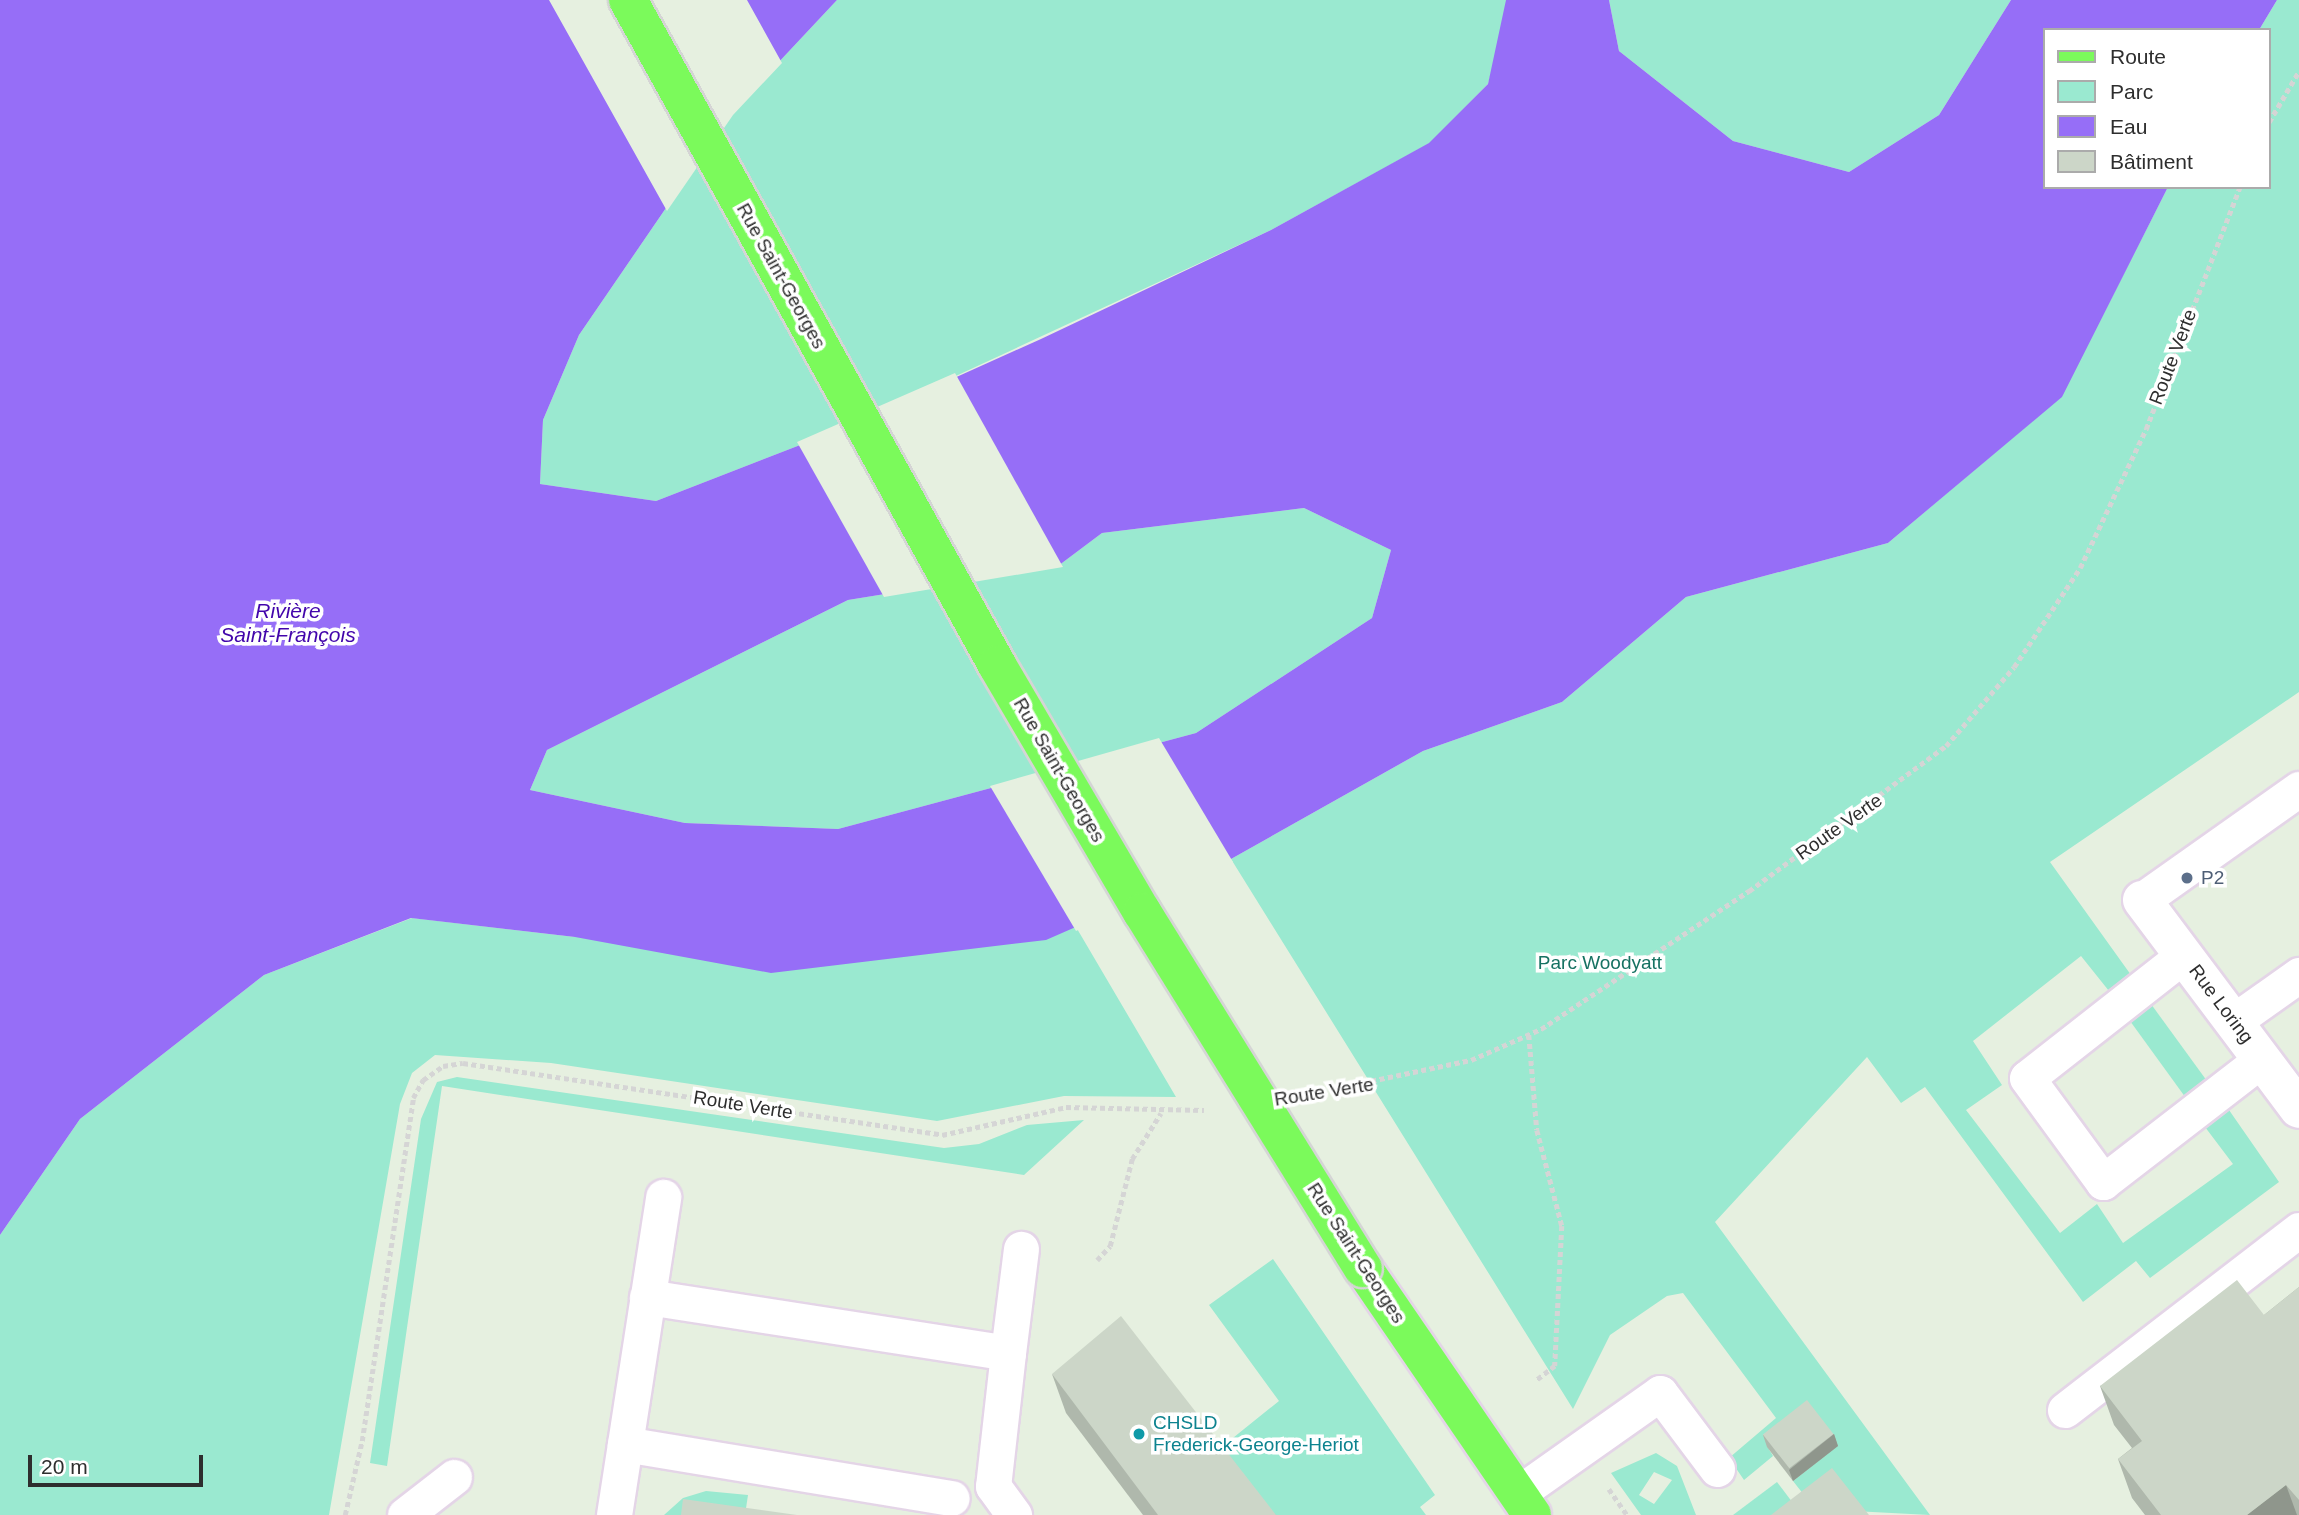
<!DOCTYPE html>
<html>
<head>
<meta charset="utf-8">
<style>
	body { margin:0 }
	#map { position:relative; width:2299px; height:1515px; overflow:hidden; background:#e6f0e0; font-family:Helvetica,sans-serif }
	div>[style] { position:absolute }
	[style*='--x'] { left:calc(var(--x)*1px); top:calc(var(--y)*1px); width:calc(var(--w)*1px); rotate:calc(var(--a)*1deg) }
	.green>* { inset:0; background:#9ae9d0; transform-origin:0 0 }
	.water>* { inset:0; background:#966ef7 }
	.pier>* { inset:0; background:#e6f0e0 }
	.path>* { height:4.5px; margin-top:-2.25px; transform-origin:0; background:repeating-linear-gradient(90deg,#d5d5d5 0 5px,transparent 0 8.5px) }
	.roads { filter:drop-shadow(2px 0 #e4d5e7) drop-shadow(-2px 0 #e4d5e7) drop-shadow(0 2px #e4d5e7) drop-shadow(0 -2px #e4d5e7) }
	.service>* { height:35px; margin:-17.5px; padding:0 17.5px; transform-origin:17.5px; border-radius:17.5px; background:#fff }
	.minor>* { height:38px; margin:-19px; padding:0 19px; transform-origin:19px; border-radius:19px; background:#fff }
	.primary>* { height:38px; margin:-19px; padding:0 19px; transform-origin:19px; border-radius:19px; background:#7bfa5b }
	.bridges { filter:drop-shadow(2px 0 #d5d5d5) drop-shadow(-2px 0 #d5d5d5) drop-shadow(0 2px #d5d5d5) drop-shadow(0 -2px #d5d5d5) }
	.primary-bridge>* { height:38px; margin:-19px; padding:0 19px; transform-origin:19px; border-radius:19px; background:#7bfa5b }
	.wall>* { inset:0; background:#afb8ac }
	.shaded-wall>* { inset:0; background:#8f968c }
	.building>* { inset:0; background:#ccd6c8; transform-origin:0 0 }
	.dots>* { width:19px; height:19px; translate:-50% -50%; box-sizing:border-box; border:4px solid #fff; border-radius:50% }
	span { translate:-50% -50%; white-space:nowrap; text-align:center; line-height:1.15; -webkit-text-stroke:7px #fff; paint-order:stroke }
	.street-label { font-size:19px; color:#2e2e2e }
	.service-label { font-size:19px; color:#4e5e75 }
	.left { translate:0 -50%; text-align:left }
	.park-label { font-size:19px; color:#167262 }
	.culture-label { font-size:19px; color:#0d838f }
	.water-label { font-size:21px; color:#4205ab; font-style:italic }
	.legend { position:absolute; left:2043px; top:28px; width:228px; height:161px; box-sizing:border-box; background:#fff; border:2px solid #ababab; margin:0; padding:9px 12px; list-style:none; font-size:21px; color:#2e2e2e }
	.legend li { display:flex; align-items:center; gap:14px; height:35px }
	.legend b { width:35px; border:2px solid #ababab }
	.scale { position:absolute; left:28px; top:1455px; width:175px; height:32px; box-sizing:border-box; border:4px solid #2e2e2e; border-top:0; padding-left:9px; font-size:21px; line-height:24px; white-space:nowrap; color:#2e2e2e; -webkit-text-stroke:5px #fff; paint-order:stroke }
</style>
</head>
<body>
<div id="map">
	<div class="green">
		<i style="clip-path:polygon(837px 0,1506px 0,1507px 15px,1488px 84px,1430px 143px,1271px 230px,839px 430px,656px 501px,540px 484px,543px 420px,579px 335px,731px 113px)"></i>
		<i style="clip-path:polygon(1609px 0,2011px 0,1939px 115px,1849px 172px,1733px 141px,1619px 51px)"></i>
		<i style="clip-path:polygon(2277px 0,2299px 0,2299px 692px,2050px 862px,2131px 975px,2109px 991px,2081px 956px,1973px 1041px,2002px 1085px,1966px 1110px,2060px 1233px,2097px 1204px,2123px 1243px,2233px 1164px,2205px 1127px,2229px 1110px,2279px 1182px,2150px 1278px,2136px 1261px,2083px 1302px,1925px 1087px,1901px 1103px,1867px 1057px,1715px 1222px,1930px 1515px,1815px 1509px,1793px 1481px,1838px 1445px,1767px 1446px,1773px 1456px,1744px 1480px,1729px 1458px,1776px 1418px,1683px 1293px,1667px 1296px,1610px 1335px,1573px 1409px,1231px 859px,1423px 751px,1562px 702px,1686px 597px,1888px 543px,2061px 397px,2168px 187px,2269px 187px,2269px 30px,2259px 30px)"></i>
		<i style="clip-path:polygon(1304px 508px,1391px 550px,1372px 618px,1196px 733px,838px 829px,685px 823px,530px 790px,547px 750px,848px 600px,1058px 566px,1102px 533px)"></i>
		<i style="clip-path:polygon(412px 918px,575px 937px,1076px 927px,1176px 1097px,1064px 1096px,937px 1121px,551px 1063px,435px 1055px,412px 1073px,400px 1104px,329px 1515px,0 1515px,0 1235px,80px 1119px,264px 975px)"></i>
		<i style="left:2151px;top:1004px;width:95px;height:27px;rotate:54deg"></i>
		<i style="clip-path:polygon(457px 1077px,944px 1148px,979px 1144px,1027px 1125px,1084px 1120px,1024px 1175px,442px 1086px,387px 1466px,370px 1463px,421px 1119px,437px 1082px)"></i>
		<i style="clip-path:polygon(1273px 1259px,1435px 1495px,1420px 1507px,1426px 1515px,1260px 1515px,1213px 1454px,1279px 1401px,1209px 1305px)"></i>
		<i style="clip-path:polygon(evenodd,1656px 1453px,1677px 1466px,1696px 1515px,1641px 1515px,1611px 1473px,1656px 1453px,1654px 1472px,1672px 1480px,1654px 1504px,1639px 1495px,1654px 1472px)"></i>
		<i style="clip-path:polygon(1777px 1482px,1802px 1515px,1733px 1515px)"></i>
		<i style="clip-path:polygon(706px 1491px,748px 1495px,745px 1515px,664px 1515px,683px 1498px)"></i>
	</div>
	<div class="water">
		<i style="clip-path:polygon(evenodd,0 0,837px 0,731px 113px,579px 335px,543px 420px,540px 484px,656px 501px,839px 430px,1041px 339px,1271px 230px,1429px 143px,1488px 84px,1506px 0,1609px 0,1619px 51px,1733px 141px,1849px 172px,1939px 115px,2011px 0,2277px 0,2259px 30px,2045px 30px,2045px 187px,2168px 187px,2062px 397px,1888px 543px,1686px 597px,1562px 702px,1423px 751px,1231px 859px,1046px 940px,771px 973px,575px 937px,411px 918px,264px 975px,80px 1119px,0 1235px,0 0,1304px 508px,1391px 550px,1372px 618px,1196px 733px,838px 829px,685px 823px,530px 790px,547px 750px,848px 600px,1058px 566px,1102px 533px,1304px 508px)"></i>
	</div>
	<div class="pier">
		<i style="clip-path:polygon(549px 0,747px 0,782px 63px,733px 115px,667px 211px)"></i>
		<i style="clip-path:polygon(955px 373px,1063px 567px,884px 597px,797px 442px)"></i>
		<i style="clip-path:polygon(1159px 738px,1233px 862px,1076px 931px,990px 786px)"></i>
	</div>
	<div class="path">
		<i style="--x:2269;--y:122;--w:59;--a:-59.5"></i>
		<i style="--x:1529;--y:1035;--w:95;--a:85.2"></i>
		<i style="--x:1537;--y:1130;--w:99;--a:75.4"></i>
		<i style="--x:1562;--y:1226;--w:140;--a:92.9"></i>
		<i style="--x:1555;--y:1366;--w:24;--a:142"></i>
		<i style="--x:1313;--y:1093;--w:161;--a:-11.8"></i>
		<i style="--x:1471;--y:1060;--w:77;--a:-23.9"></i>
		<i style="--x:1541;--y:1029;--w:250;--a:-33.6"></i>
		<i style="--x:1749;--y:891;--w:245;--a:-36.4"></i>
		<i style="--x:1946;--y:746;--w:104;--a:-49.3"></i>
		<i style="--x:2014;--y:667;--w:119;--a:-56.3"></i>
		<i style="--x:2080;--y:568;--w:154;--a:-64.6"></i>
		<i style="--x:2146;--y:429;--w:260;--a:-68.8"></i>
		<i style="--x:1097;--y:1260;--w:19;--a:-47"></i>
		<i style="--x:1110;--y:1246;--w:90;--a:-75.8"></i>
		<i style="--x:1132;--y:1159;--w:54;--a:-57.8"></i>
		<i style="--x:1609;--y:1489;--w:32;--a:55"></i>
		<i style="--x:345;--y:1515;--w:76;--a:-77.1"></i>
		<i style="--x:362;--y:1441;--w:347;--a:-81.5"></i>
		<i style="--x:413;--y:1098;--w:21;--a:-61"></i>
		<i style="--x:423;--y:1080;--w:24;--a:-35"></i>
		<i style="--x:443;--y:1066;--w:20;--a:-9"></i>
		<i style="--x:463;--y:1063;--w:484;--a:8.5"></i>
		<i style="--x:942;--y:1135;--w:127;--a:-12.7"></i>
		<i style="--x:1066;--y:1107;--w:138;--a:1.2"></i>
	</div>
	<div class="roads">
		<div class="service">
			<i style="--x:2142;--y:900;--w:192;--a:-35.3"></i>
			<i style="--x:2184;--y:955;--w:199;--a:141.9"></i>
			<i style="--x:2027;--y:1078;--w:129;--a:53.8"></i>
			<i style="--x:2103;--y:1182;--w:201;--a:-37.7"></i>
			<i style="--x:2234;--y:1021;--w:80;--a:-35.3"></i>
			<i style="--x:647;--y:1297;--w:365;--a:8.8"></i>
			<i style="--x:1008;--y:1353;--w:134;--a:96.4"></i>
			<i style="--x:993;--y:1486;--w:36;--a:54"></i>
			<i style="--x:1008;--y:1353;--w:105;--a:-82.9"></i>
			<i style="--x:2065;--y:1410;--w:295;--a:-37.6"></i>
			<i style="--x:625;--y:1444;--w:331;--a:9.4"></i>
			<i style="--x:1517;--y:1494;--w:175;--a:-35.2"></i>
			<i style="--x:1660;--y:1393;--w:95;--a:53.1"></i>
			<i style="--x:405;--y:1515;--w:62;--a:-37.8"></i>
			<i style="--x:614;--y:1515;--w:322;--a:-81.2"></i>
		</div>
		<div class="minor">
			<i style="--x:2142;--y:900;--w:261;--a:53.1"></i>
		</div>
		<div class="primary">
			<i style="--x:1363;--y:1268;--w:299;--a:55.6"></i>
		</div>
	</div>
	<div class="bridges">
		<div class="primary-bridge">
			<i style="--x:628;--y:0;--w:761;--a:60.97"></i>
			<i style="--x:997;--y:665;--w:286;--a:59.6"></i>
			<i style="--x:1142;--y:912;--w:419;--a:58.2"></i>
		</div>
	</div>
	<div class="wall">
		<i style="clip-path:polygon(2299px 1287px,2299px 1515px,2145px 1515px,2132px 1498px,2118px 1459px,2132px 1448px,2114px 1425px,2100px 1386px,2264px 1315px)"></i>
		<i style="clip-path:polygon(1052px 1374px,1276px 1515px,1143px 1515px,1066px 1413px)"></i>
		<i style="clip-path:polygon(1834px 1434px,1838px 1446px,1793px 1481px,1767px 1447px,1763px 1435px)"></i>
	</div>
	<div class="shaded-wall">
		<i style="clip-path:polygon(1834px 1434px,1838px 1446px,1793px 1481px,1789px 1470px)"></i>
		<i style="clip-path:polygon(2286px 1485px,2297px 1515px,2247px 1515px)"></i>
	</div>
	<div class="building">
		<i style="clip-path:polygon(2237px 1280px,2264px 1315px,2299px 1287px,2299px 1500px,2286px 1485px,2247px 1515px,2161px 1515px,2118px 1459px,2142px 1441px,2100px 1386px)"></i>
		<i style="clip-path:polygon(1121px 1316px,1276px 1515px,1158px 1515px,1052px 1374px)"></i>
		<i style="left:1807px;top:1400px;width:43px;height:56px;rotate:52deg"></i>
		<i style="clip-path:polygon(1832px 1468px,1869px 1515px,1771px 1515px)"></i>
		<i style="clip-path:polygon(683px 1499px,797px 1515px,681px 1515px)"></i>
	</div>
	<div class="dots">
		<i style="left:2187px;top:878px;background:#5c6f8a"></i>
		<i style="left:1139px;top:1434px;background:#0f9aa8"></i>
	</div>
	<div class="street-label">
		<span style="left:781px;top:276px;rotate:61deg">Rue Saint-Georges</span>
		<span style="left:2173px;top:357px;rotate:-69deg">Route Verte</span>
		<span style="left:1059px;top:770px;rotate:60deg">Rue Saint-Georges</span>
		<span style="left:1839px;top:827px;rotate:-35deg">Route Verte</span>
		<span style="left:2221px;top:1004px;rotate:53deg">Rue Loring</span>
		<span style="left:1324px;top:1092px;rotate:-9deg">Route Verte</span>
		<span style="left:743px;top:1105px;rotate:9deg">Route Verte</span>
		<span style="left:1356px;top:1253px;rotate:57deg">Rue Saint-Georges</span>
	</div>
	<div class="service-label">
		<span class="left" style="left:2201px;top:878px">P2</span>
	</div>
	<div class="park-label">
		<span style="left:1600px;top:963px">Parc Woodyatt</span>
	</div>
	<div class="culture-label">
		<span class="left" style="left:1153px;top:1434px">CHSLD<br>Frederick-George-Heriot</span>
	</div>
	<div class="water-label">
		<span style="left:288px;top:623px">Rivière<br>Saint-François</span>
	</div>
	<ul class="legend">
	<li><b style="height:9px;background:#7bfa5b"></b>Route</li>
	<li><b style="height:19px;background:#9ae9d0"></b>Parc</li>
	<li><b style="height:19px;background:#966ef7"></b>Eau</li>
	<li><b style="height:19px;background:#ccd6c8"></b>Bâtiment</li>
	</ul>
	<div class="scale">20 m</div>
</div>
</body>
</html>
